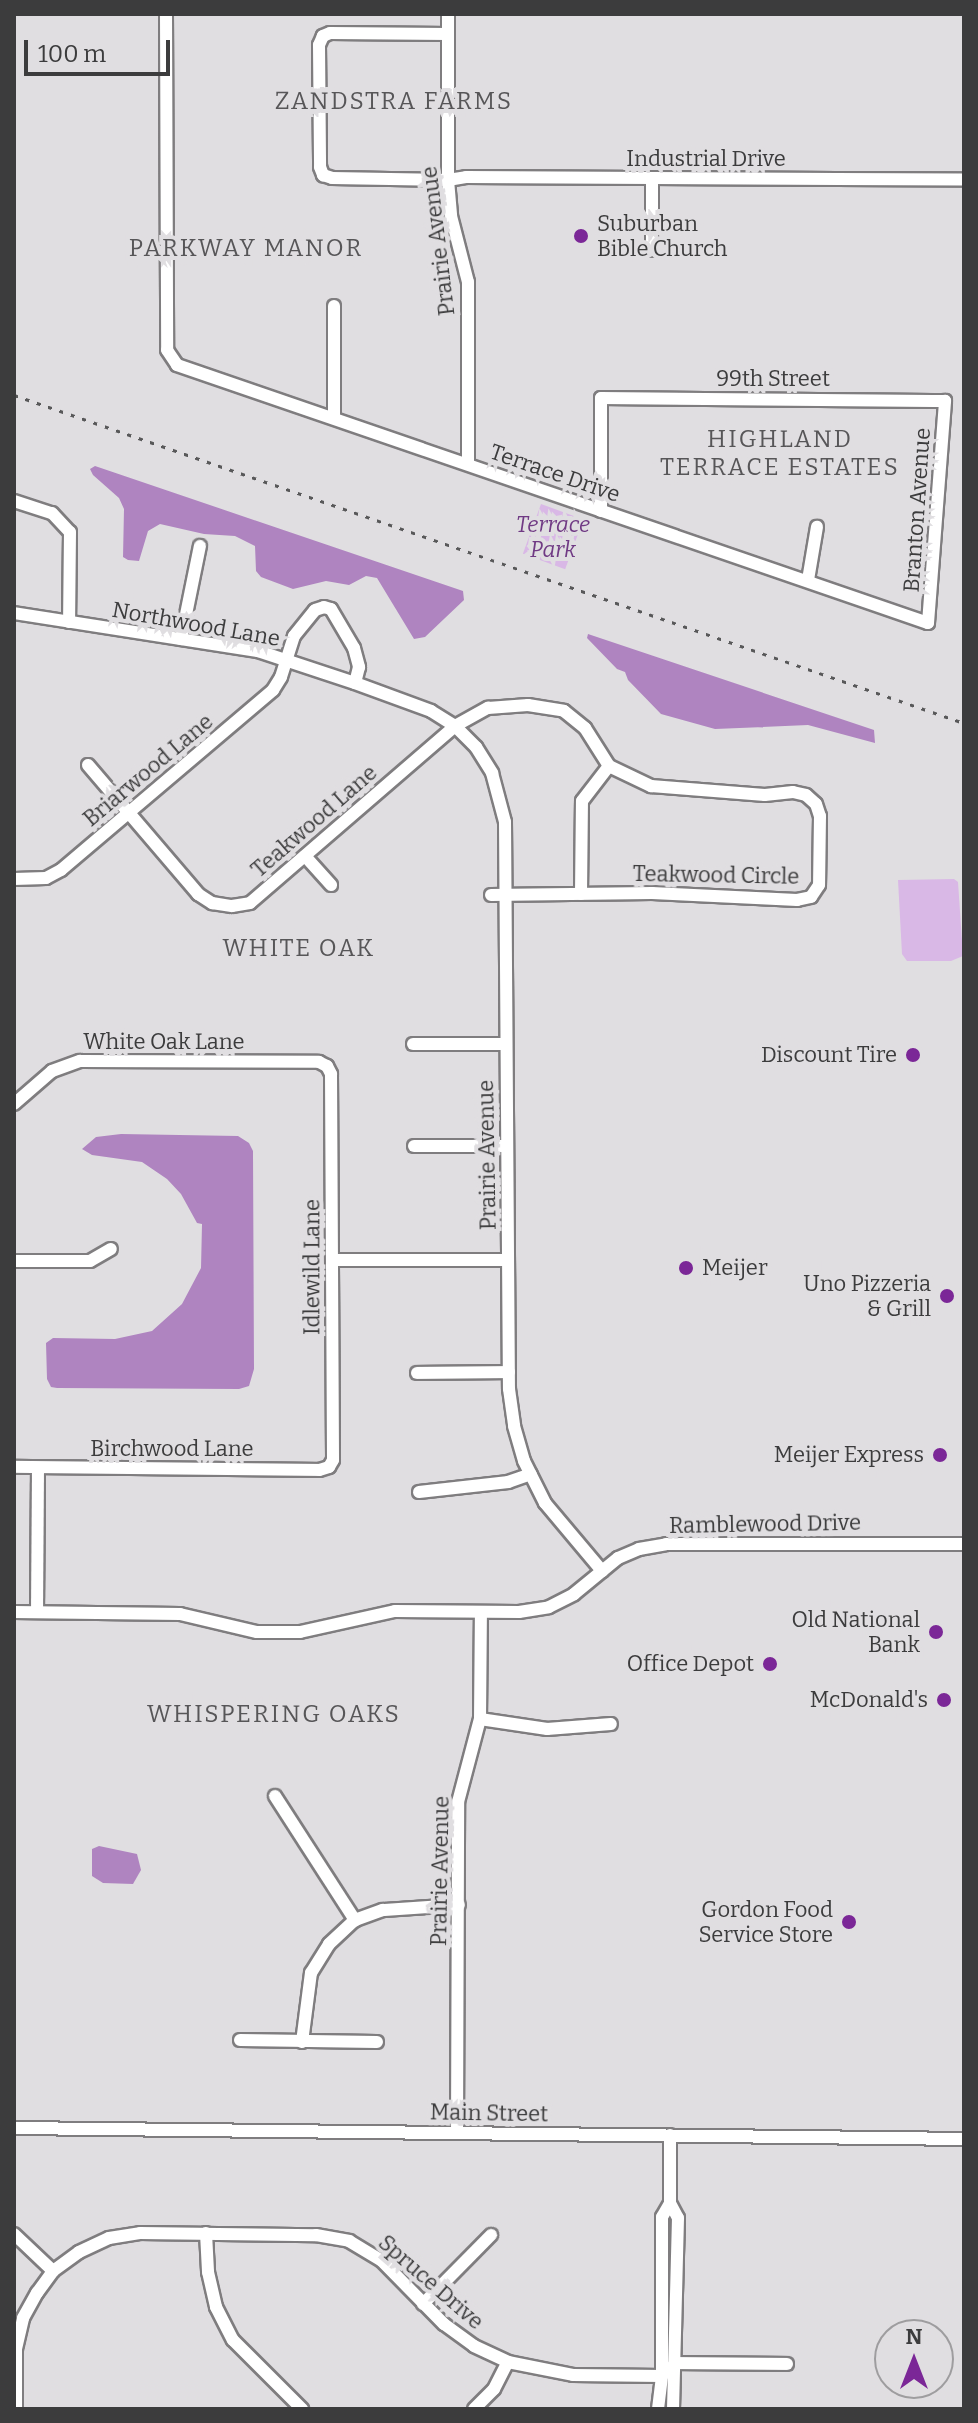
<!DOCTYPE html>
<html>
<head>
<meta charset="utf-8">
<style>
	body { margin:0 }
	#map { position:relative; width:978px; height:2423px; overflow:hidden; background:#e0dee1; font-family:Bitter,serif }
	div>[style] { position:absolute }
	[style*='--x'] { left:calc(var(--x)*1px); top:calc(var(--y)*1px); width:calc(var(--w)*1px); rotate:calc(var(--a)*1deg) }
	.green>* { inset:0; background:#d9b8e6; transform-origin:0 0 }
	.water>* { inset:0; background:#af84c0 }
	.roads { filter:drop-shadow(2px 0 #7f7d7f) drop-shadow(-2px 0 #7f7d7f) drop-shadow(0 2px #7f7d7f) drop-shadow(0 -2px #7f7d7f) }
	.minor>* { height:12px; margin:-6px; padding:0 6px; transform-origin:6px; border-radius:6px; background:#fff }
	.rail>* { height:3px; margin-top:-1.5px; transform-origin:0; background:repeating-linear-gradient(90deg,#585859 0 4px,transparent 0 12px) }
	.dots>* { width:22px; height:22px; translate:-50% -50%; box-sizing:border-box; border:4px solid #e0dee1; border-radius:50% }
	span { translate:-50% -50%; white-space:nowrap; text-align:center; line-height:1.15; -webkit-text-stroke:8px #e0dee1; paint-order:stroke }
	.street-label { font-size:22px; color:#3c3c3d }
	.poi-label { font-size:22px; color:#3c3c3d }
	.left { translate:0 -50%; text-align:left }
	.right { translate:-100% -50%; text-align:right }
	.park-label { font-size:22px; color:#703a84; font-style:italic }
	.neighbourhood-label { font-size:24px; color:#575658; letter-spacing:2px }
	.frame { position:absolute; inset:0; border:16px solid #3c3c3d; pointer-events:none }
	.north { position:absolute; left:874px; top:2319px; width:80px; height:80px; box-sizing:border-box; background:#e0dee1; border:2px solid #9e9d9f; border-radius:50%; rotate:0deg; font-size:22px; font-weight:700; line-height:32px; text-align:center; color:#3c3c3d }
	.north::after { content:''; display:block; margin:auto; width:28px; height:36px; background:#7b2797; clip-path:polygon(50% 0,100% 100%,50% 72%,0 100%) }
	.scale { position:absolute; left:24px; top:40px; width:146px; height:36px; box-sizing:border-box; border:4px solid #3c3c3d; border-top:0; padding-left:10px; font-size:24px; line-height:28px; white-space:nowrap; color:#3c3c3d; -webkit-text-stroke:6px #e0dee1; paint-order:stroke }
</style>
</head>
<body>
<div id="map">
	<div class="green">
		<i style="left:541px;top:504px;width:45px;height:53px;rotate:20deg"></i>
		<i style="clip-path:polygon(954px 879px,958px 882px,963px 956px,951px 961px,907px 961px,902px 954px,898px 880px)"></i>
	</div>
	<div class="water">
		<i style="clip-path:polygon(95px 466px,463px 591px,464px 600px,425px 637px,414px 639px,377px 578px,366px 576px,349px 585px,326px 581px,293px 589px,261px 577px,256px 571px,255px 546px,235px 536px,204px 534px,160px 524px,148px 531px,139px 561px,128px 560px,123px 557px,124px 509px,119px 498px,93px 475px,90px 469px)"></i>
		<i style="clip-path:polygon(588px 634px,874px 730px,875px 743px,808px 725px,715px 729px,661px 714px,628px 680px,625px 672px,617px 669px,587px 638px)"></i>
		<i style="clip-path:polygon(121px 1134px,238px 1136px,249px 1143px,253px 1151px,254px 1369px,249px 1386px,239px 1389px,57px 1388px,51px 1387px,47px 1379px,46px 1343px,53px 1338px,115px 1339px,152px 1331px,182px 1304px,201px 1268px,202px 1224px,197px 1223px,181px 1194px,167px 1179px,142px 1162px,92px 1155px,82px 1149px,96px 1137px)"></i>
		<i style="clip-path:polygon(99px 1846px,137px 1854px,141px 1870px,133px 1884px,103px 1883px,92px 1876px,92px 1849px)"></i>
	</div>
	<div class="roads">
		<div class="minor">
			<i style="--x:166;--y:14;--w:336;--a:89.8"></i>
			<i style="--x:167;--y:350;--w:18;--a:56"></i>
			<i style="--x:177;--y:365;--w:794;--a:18.96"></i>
			<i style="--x:928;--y:623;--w:223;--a:-85.6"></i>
			<i style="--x:945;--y:401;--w:344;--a:-179.5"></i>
			<i style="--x:601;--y:398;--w:113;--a:90"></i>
			<i style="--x:448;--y:14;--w:166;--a:90"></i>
			<i style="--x:448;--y:180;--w:36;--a:85"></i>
			<i style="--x:451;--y:216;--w:68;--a:75.6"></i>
			<i style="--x:468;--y:282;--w:181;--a:90"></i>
			<i style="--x:448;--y:34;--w:118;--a:-179.5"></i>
			<i style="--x:330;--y:33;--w:8;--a:157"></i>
			<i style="--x:323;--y:36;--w:10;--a:114"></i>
			<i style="--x:319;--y:45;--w:122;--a:89.5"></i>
			<i style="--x:320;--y:167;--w:9;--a:69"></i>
			<i style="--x:323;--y:175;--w:9;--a:18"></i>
			<i style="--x:332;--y:178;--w:116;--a:1"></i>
			<i style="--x:448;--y:180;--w:18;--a:-9"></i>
			<i style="--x:466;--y:177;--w:498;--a:0.3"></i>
			<i style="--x:652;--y:250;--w:71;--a:-90"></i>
			<i style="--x:334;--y:306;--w:112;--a:90"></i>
			<i style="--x:14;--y:501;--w:40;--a:18"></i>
			<i style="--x:52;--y:513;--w:26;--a:47"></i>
			<i style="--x:70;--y:532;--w:90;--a:90.6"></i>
			<i style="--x:808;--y:580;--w:54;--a:-80.4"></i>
			<i style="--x:14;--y:613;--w:247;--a:8.9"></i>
			<i style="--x:258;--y:651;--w:102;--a:18.3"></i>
			<i style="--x:355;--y:683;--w:81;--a:20.2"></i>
			<i style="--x:431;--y:711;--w:28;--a:32"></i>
			<i style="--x:455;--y:726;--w:30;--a:45"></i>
			<i style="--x:476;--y:747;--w:31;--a:58"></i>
			<i style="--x:492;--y:773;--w:51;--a:75.1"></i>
			<i style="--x:505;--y:822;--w:567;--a:89.6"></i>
			<i style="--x:509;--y:1389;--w:37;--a:82"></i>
			<i style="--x:514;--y:1426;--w:36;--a:74"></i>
			<i style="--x:524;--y:1461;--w:47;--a:63.4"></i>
			<i style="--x:545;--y:1503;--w:89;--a:50"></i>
			<i style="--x:181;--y:639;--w:95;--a:-78.5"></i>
			<i style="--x:88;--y:765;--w:170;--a:49.5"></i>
			<i style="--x:198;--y:894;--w:17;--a:33"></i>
			<i style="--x:212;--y:903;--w:20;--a:9"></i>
			<i style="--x:232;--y:906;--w:18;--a:-9"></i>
			<i style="--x:250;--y:903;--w:271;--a:-40.8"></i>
			<i style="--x:455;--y:726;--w:38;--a:-29"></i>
			<i style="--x:488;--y:708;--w:40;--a:-4.3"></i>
			<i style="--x:528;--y:705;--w:36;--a:9"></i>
			<i style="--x:564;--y:711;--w:27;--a:39"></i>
			<i style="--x:585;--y:728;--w:45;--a:57.7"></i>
			<i style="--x:609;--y:766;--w:47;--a:25.5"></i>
			<i style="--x:651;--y:786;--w:114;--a:4.5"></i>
			<i style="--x:765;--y:795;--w:28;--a:-6"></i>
			<i style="--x:793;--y:792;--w:13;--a:13"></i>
			<i style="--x:806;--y:795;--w:13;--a:42"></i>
			<i style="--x:816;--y:804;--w:13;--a:72"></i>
			<i style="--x:820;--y:816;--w:69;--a:90.8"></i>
			<i style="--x:819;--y:885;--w:14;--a:124"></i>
			<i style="--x:811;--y:897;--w:14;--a:168"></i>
			<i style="--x:797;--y:900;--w:145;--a:-177.2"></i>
			<i style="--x:652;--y:893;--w:161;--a:179.3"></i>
			<i style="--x:305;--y:856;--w:39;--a:48"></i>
			<i style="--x:14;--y:879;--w:32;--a:-2"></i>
			<i style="--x:46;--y:878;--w:17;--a:-28"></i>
			<i style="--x:61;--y:870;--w:278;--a:-40.3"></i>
			<i style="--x:273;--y:690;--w:15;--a:-58"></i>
			<i style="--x:281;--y:677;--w:43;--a:-72.4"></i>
			<i style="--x:294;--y:636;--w:33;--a:-51"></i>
			<i style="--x:315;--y:610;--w:9;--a:-18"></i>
			<i style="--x:324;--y:607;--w:7;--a:16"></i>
			<i style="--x:331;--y:609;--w:45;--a:59.5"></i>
			<i style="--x:354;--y:648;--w:20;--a:75"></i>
			<i style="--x:359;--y:667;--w:16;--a:104"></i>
			<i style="--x:581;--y:894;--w:93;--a:-89.4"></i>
			<i style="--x:582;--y:801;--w:44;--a:-52.4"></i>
			<i style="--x:413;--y:1044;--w:93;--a:0"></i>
			<i style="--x:14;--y:1104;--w:50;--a:-41"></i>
			<i style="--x:52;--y:1071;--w:30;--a:-20"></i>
			<i style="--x:80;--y:1061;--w:239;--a:0.2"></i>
			<i style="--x:319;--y:1062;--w:9;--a:27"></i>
			<i style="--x:327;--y:1066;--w:9;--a:63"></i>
			<i style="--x:331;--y:1074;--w:386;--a:89.7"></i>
			<i style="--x:333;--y:1460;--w:8;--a:120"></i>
			<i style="--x:329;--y:1467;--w:10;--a:163"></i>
			<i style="--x:319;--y:1470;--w:305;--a:-179.4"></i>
			<i style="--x:414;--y:1146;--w:93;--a:0"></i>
			<i style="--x:332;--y:1260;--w:176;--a:0"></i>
			<i style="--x:14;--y:1261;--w:76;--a:0"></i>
			<i style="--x:90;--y:1261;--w:24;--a:-30"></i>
			<i style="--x:417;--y:1373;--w:92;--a:-0.6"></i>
			<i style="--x:419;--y:1492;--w:90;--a:-6.4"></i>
			<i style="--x:508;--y:1482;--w:24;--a:-19"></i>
			<i style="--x:14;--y:1612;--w:166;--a:0.7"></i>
			<i style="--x:180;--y:1614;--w:79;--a:13.2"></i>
			<i style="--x:257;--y:1632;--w:43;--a:0"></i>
			<i style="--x:300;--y:1632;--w:97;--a:-12.5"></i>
			<i style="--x:395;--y:1611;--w:124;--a:0.5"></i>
			<i style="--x:519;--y:1612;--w:30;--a:-9"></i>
			<i style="--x:549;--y:1607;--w:28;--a:-27"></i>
			<i style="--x:574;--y:1594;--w:57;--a:-39.3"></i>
			<i style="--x:618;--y:1558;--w:23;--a:-23"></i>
			<i style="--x:639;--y:1549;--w:27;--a:-10"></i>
			<i style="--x:666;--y:1544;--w:298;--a:0"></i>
			<i style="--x:37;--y:1612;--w:144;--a:-89.6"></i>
			<i style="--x:480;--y:1719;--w:68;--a:8.5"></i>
			<i style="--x:547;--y:1729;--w:64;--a:-4.5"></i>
			<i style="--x:275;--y:1796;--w:148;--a:57.2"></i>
			<i style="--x:240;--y:2040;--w:137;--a:0.8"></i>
			<i style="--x:302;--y:2042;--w:70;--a:-82.6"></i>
			<i style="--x:311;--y:1973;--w:34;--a:-58"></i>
			<i style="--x:329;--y:1944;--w:35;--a:-43"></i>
			<i style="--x:355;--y:1920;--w:30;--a:-20"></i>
			<i style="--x:383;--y:1910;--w:76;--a:-3.8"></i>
			<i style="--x:14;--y:2128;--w:950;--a:0.66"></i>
			<i style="--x:457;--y:2133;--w:331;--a:-89.8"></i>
			<i style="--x:458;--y:1802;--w:86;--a:-75.2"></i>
			<i style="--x:480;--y:1719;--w:107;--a:-89.5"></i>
			<i style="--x:670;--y:2135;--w:68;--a:90"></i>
			<i style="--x:670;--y:2203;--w:17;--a:62"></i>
			<i style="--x:678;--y:2218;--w:191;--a:91.5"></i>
			<i style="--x:206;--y:2233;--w:39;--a:87"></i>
			<i style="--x:208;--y:2272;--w:36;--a:77"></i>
			<i style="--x:216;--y:2307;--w:37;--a:63"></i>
			<i style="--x:233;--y:2340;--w:98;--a:45"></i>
			<i style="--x:14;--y:2234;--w:54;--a:43.5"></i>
			<i style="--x:423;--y:2304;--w:97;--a:-45.4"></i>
			<i style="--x:670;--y:2369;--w:8;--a:-45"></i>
			<i style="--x:676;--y:2363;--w:111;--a:0.5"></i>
			<i style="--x:16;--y:2409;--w:60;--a:-90"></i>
			<i style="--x:16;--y:2349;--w:32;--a:-77"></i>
			<i style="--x:23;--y:2318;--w:29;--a:-61"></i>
			<i style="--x:37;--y:2293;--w:27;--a:-54"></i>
			<i style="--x:53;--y:2271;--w:32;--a:-36"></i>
			<i style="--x:79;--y:2252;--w:33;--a:-25"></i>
			<i style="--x:109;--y:2238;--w:31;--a:-9"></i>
			<i style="--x:140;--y:2233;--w:176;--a:0.7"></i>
			<i style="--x:316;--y:2235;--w:34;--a:10"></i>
			<i style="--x:349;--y:2241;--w:37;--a:31"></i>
			<i style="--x:381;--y:2260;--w:90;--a:45.5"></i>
			<i style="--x:444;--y:2324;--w:37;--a:36"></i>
			<i style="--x:474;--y:2346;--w:38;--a:25"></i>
			<i style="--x:508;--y:2362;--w:66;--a:11.3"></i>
			<i style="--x:573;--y:2375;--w:89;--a:0.6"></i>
			<i style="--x:474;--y:2409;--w:28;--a:-45"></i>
			<i style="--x:494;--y:2389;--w:30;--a:-63"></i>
			<i style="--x:658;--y:2409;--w:33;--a:-83"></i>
			<i style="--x:662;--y:2376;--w:159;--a:-90"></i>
			<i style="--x:662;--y:2217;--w:16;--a:-60"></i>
		</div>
	</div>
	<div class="rail">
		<i style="--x:14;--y:395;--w:1005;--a:19.05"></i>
	</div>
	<div class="dots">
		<i style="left:581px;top:236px;background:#7b2797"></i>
		<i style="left:913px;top:1055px;background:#7b2797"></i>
		<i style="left:686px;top:1268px;background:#7b2797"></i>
		<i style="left:947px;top:1296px;background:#7b2797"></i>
		<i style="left:940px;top:1455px;background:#7b2797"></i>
		<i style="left:936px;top:1632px;background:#7b2797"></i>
		<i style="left:770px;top:1664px;background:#7b2797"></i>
		<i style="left:944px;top:1700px;background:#7b2797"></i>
		<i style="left:849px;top:1922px;background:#7b2797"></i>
	</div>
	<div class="street-label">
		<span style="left:706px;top:159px">Industrial Drive</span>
		<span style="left:438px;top:241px;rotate:-97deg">Prairie Avenue</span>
		<span style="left:773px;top:379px">99th Street</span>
		<span style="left:555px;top:473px;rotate:19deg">Terrace Drive</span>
		<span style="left:917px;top:510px;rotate:-86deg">Branton Avenue</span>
		<span style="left:196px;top:624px;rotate:10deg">Northwood Lane</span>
		<span style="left:148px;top:770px;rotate:-40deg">Briarwood Lane</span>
		<span style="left:314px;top:821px;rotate:-41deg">Teakwood Lane</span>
		<span style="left:716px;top:875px;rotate:1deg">Teakwood Circle</span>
		<span style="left:164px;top:1042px">White Oak Lane</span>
		<span style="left:487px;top:1155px;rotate:-91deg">Prairie Avenue</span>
		<span style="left:312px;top:1267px;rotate:-90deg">Idlewild Lane</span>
		<span style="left:172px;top:1449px">Birchwood Lane</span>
		<span style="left:765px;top:1524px;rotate:-1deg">Ramblewood Drive</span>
		<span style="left:440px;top:1871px;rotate:-89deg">Prairie Avenue</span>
		<span style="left:489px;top:2113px;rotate:1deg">Main Street</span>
		<span style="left:431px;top:2282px;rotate:41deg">Spruce Drive</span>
	</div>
	<div class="poi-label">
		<span class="left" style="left:597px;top:236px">Suburban<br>Bible Church</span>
		<span class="right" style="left:897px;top:1055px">Discount Tire</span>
		<span class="left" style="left:702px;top:1268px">Meijer</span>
		<span class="right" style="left:931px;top:1296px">Uno Pizzeria<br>&amp; Grill</span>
		<span class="right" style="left:924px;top:1455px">Meijer Express</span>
		<span class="right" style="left:920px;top:1632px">Old National<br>Bank</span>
		<span class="right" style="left:754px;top:1664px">Office Depot</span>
		<span class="right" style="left:928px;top:1700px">McDonald's</span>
		<span class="right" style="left:833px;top:1922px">Gordon Food<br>Service Store</span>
	</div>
	<div class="park-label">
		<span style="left:553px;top:537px">Terrace<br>Park</span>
	</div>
	<div class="neighbourhood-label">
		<span style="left:394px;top:102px">ZANDSTRA FARMS</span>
		<span style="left:246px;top:249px">PARKWAY MANOR</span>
		<span style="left:780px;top:454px">HIGHLAND<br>TERRACE ESTATES</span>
		<span style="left:299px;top:949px">WHITE OAK</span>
		<span style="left:274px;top:1715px">WHISPERING OAKS</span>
	</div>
	<div class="frame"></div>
	<div class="north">N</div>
	<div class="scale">100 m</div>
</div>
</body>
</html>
